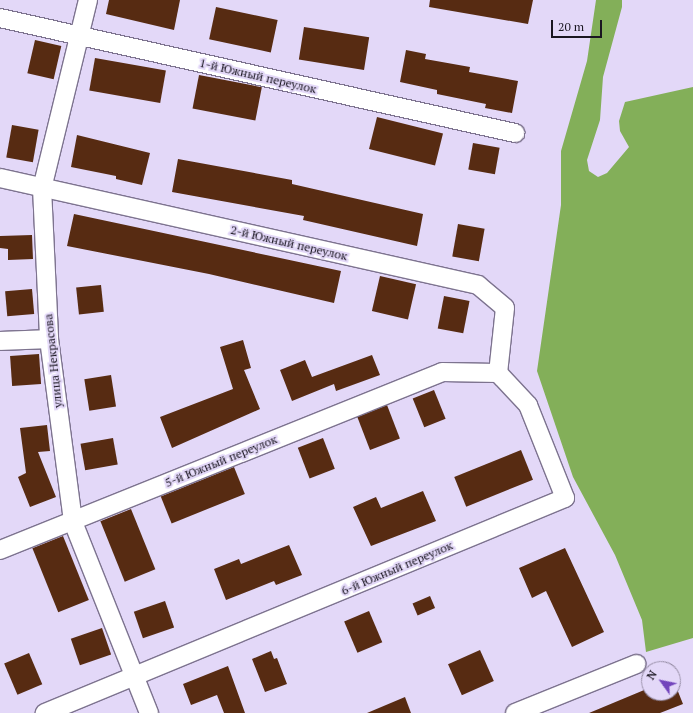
<!DOCTYPE html>
<html>
<head>
<meta charset="utf-8">
<style>
	body { margin:0 }
	#map { position:relative; width:693px; height:713px; overflow:hidden; background:#e3d8f8; font-family:"PT Serif",serif }
	div>[style] { position:absolute }
	[style*='--x'] { left:calc(var(--x)*1px); top:calc(var(--y)*1px); width:calc(var(--w)*1px); rotate:calc(var(--a)*1deg) }
	.forest>* { inset:0; background:#83af59 }
	.building>* { inset:0; background:#572b12; transform-origin:0 0 }
	.roads { filter:drop-shadow(1px 0 #7d738f) drop-shadow(-1px 0 #7d738f) drop-shadow(0 1px #7d738f) drop-shadow(0 -1px #7d738f) }
	.minor>* { height:18px; margin:-9px; padding:0 9px; transform-origin:9px; border-radius:9px; background:#fff }
	span { translate:-50% -50%; white-space:nowrap; text-align:center; line-height:1.15; -webkit-text-stroke:4px #e3d8f8; paint-order:stroke }
	.street-label { font-size:12px; color:#1a1621 }
	.north { position:absolute; left:641px; top:661px; width:40px; height:40px; box-sizing:border-box; background:#e3d8f8; border:1px solid #938aa2; border-radius:50%; rotate:303deg; font-size:11px; font-weight:700; line-height:16px; text-align:center; color:#1a1621 }
	.north::after { content:''; display:block; margin:auto; width:14px; height:18px; background:#7244bc; clip-path:polygon(50% 0,100% 100%,50% 72%,0 100%) }
	.scale { position:absolute; left:551px; top:20px; width:51px; height:18px; box-sizing:border-box; border:2px solid #1a1621; border-top:0; padding-left:5px; font-size:12px; line-height:14px; white-space:nowrap; color:#1a1621; -webkit-text-stroke:3px #e3d8f8; paint-order:stroke }
</style>
</head>
<body>
<div id="map">
	<div class="forest">
		<i style="clip-path:polygon(596px 0,622px 0,622px 7px,603px 77px,600px 120px,587px 160px,589px 171px,598px 177px,607px 173px,629px 147px,620px 131px,619px 121px,625px 102px,693px 87px,693px 638px,646px 652px,642px 620px,615px 555px,573px 477px,537px 371px,561px 205px,561px 151px,587px 61px)"></i>
	</div>
	<div class="building">
		<i style="clip-path:polygon(109px 0,180px 0,174px 30px,106px 14px)"></i>
		<i style="clip-path:polygon(430px 0,533px 0,528px 24px,429px 7px)"></i>
		<i style="left:216px;top:7px;width:63px;height:33px;rotate:12deg"></i>
		<i style="left:304px;top:27px;width:66px;height:33px;rotate:9deg"></i>
		<i style="left:35px;top:40px;width:27px;height:34px;rotate:13deg"></i>
		<i style="clip-path:polygon(406px 50px,426px 54px,425px 59px,470px 67px,469px 72px,518px 81px,512px 113px,485px 108px,486px 104px,437px 94px,437px 90px,400px 82px)"></i>
		<i style="left:95px;top:58px;width:72px;height:33px;rotate:10deg"></i>
		<i style="left:199px;top:75px;width:64px;height:34px;rotate:11deg"></i>
		<i style="left:377px;top:117px;width:68px;height:33px;rotate:14deg"></i>
		<i style="left:12px;top:125px;width:27px;height:33px;rotate:10deg"></i>
		<i style="clip-path:polygon(77px 135px,150px 153px,142px 185px,116px 179px,116px 176px,71px 167px)"></i>
		<i style="left:473px;top:143px;width:27px;height:27px;rotate:10deg"></i>
		<i style="clip-path:polygon(178px 159px,292px 180px,292px 184px,423px 214px,417px 246px,303px 220px,304px 216px,172px 192px)"></i>
		<i style="clip-path:polygon(74px 214px,341px 271px,334px 303px,209px 274px,67px 246px)"></i>
		<i style="left:458px;top:224px;width:27px;height:33px;rotate:10deg"></i>
		<i style="clip-path:polygon(32px 235px,33px 259px,8px 260px,8px 249px,0 248px,0 236px)"></i>
		<i style="left:380px;top:276px;width:37px;height:36px;rotate:13deg"></i>
		<i style="left:101px;top:285px;width:27px;height:25px;rotate:84deg"></i>
		<i style="left:32px;top:289px;width:25px;height:27px;rotate:85deg"></i>
		<i style="left:444px;top:296px;width:26px;height:33px;rotate:11deg"></i>
		<i style="clip-path:polygon(243px 340px,251px 368px,244px 370px,260px 409px,172px 448px,160px 417px,233px 389px,220px 347px)"></i>
		<i style="left:39px;top:354px;width:30px;height:29px;rotate:86deg"></i>
		<i style="clip-path:polygon(372px 355px,380px 375px,336px 391px,334px 384px,292px 401px,280px 370px,305px 360px,312px 377px)"></i>
		<i style="left:111px;top:375px;width:32px;height:27px;rotate:81deg"></i>
		<i style="left:434px;top:390px;width:31px;height:23px;rotate:68deg"></i>
		<i style="left:387px;top:405px;width:36px;height:32px;rotate:69deg"></i>
		<i style="clip-path:polygon(47px 425px,50px 451px,38px 452px,56px 497px,30px 507px,18px 477px,26px 473px,20px 428px)"></i>
		<i style="left:113px;top:438px;width:27px;height:33px;rotate:80deg"></i>
		<i style="left:323px;top:438px;width:33px;height:27px;rotate:69deg"></i>
		<i style="left:521px;top:450px;width:32px;height:72px;rotate:68deg"></i>
		<i style="left:234px;top:467px;width:29px;height:79px;rotate:68deg"></i>
		<i style="clip-path:polygon(423px 491px,436px 521px,371px 546px,353px 507px,376px 497px,381px 508px)"></i>
		<i style="left:131px;top:509px;width:65px;height:33px;rotate:68deg"></i>
		<i style="left:63px;top:536px;width:69px;height:33px;rotate:68deg"></i>
		<i style="clip-path:polygon(289px 545px,302px 575px,276px 585px,274px 581px,226px 600px,214px 569px,239px 559px,241px 564px)"></i>
		<i style="clip-path:polygon(565px 548px,604px 632px,572px 647px,546px 591px,532px 598px,519px 568px)"></i>
		<i style="left:430px;top:596px;width:13px;height:19px;rotate:67deg"></i>
		<i style="left:165px;top:601px;width:28px;height:33px;rotate:71deg"></i>
		<i style="left:369px;top:611px;width:34px;height:27px;rotate:67deg"></i>
		<i style="left:102px;top:628px;width:28px;height:33px;rotate:71deg"></i>
		<i style="left:480px;top:650px;width:34px;height:35px;rotate:66deg"></i>
		<i style="clip-path:polygon(271px 651px,274px 659px,277px 658px,287px 684px,265px 692px,252px 659px)"></i>
		<i style="left:29px;top:653px;width:34px;height:27px;rotate:67deg"></i>
		<i style="clip-path:polygon(228px 666px,245px 713px,224px 713px,217px 695px,191px 705px,183px 684px)"></i>
		<i style="clip-path:polygon(673px 679px,683px 704px,660px 713px,589px 713px,649px 688px,649px 693px,673px 693px)"></i>
		<i style="clip-path:polygon(405px 697px,411px 713px,367px 713px)"></i>
	</div>
	<div class="roads">
		<div class="minor">
			<i style="--x:88;--y:0;--w:194;--a:103.7"></i>
			<i style="--x:42;--y:188;--w:151;--a:87.3"></i>
			<i style="--x:49;--y:339;--w:185;--a:82.5"></i>
			<i style="--x:73;--y:522;--w:206;--a:68.3"></i>
			<i style="--x:0;--y:18;--w:528;--a:12.59"></i>
			<i style="--x:0;--y:178;--w:490;--a:12.6"></i>
			<i style="--x:478;--y:285;--w:35;--a:40"></i>
			<i style="--x:505;--y:308;--w:65;--a:96.1"></i>
			<i style="--x:0;--y:341;--w:49;--a:-2.3"></i>
			<i style="--x:0;--y:550;--w:476;--a:-21.9"></i>
			<i style="--x:442;--y:372;--w:56;--a:1"></i>
			<i style="--x:498;--y:373;--w:44;--a:46.8"></i>
			<i style="--x:528;--y:405;--w:100;--a:68.3"></i>
			<i style="--x:565;--y:498;--w:563;--a:157.54"></i>
			<i style="--x:515;--y:713;--w:131;--a:-22"></i>
		</div>
	</div>
	<div class="street-label">
		<span style="left:258px;top:76px;rotate:13deg">1-й Южный переулок</span>
		<span style="left:289px;top:243px;rotate:13deg">2-й Южный переулок</span>
		<span style="left:53px;top:361px;rotate:-96deg">улица Некрасова</span>
		<span style="left:221px;top:461px;rotate:-22deg">5-й Южный переулок</span>
		<span style="left:397px;top:568px;rotate:-23deg">6-й Южный переулок</span>
	</div>
	<div class="north">N</div>
	<div class="scale">20 m</div>
</div>
</body>
</html>
